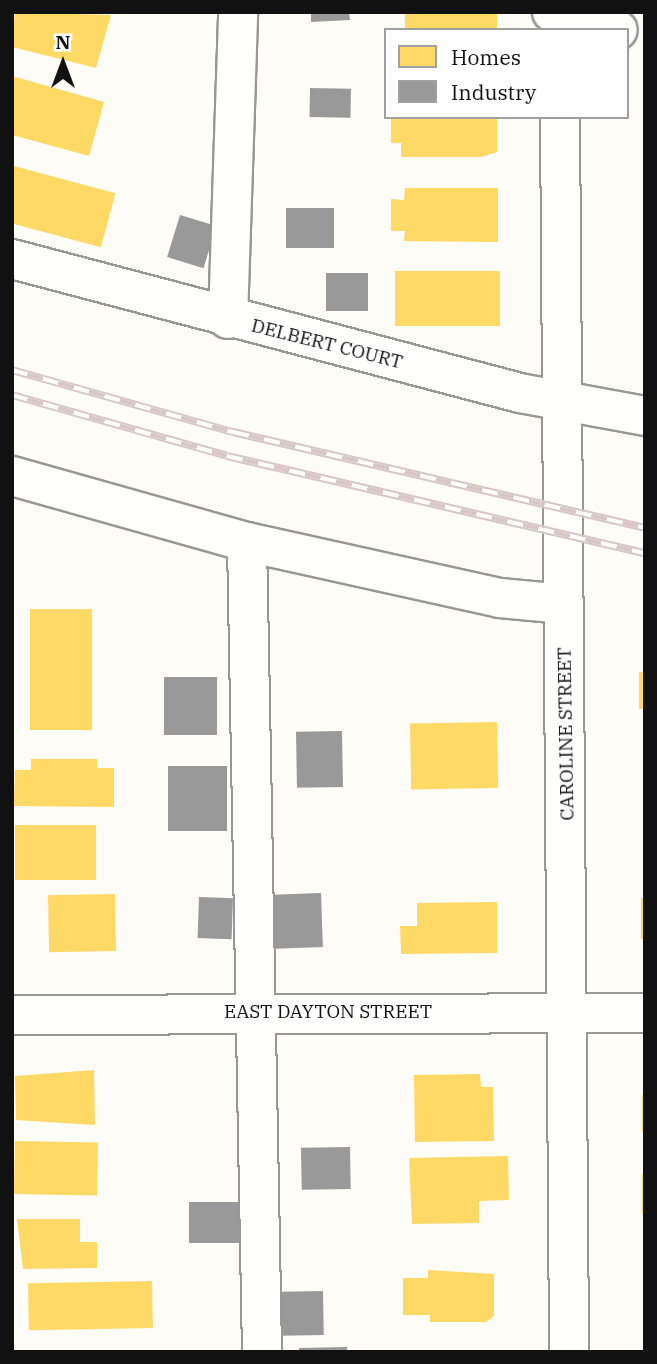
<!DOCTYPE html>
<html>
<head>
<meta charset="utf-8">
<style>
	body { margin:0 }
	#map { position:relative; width:657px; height:1364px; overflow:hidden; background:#fdfcf7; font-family:"IBM Plex Serif",serif }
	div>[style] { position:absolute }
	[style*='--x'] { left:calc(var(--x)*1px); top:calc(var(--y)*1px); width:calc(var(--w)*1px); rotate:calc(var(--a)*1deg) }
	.homes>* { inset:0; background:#ffd966; transform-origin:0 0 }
	.industry>* { inset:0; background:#999; transform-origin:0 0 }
	.roads { filter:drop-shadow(2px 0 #979795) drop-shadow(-2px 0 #979795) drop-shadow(0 2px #979795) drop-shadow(0 -2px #979795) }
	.minor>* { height:38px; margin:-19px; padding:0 19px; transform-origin:19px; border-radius:19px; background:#fffffe }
	.rail>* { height:8px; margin-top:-4px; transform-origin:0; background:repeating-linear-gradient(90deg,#fff 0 16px,#d9c6c7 0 32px); box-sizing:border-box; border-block:2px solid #d9c6c7 }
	span { translate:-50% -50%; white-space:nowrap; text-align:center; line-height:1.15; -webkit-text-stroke:7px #fff; paint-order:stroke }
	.street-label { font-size:19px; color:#111 }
	.frame { position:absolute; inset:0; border:14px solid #111; pointer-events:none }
	.legend { position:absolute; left:384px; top:28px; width:245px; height:91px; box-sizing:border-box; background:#fff; border:2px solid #a0a0a0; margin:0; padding:9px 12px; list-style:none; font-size:21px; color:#111 }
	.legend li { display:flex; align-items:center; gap:14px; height:35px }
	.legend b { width:35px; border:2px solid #a0a0a0 }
	.north { position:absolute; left:28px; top:28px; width:70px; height:70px; -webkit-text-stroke:5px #fff; paint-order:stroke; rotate:0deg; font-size:19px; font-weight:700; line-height:28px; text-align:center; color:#111 }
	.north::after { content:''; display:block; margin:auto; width:24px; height:32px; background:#111; clip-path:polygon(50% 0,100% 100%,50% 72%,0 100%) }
</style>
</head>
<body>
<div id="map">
	<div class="homes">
		<i style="clip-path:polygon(15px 12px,111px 15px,96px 68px,12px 47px)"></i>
		<i style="left:497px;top:13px;width:17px;height:92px;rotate:90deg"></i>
		<i style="clip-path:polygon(12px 76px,104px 102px,89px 156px,12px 135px)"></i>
		<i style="clip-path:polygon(497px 117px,497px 152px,481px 157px,401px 157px,401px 143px,391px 143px,391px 119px)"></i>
		<i style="left:14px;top:166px;width:105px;height:56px;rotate:15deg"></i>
		<i style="clip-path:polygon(405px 188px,498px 188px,498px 242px,404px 241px,405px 231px,391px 231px,391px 199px,404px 200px)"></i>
		<i style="left:500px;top:271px;width:55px;height:105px;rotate:90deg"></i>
		<i style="left:30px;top:609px;width:62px;height:121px"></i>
		<i style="left:639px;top:672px;width:6px;height:37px"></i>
		<i style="left:497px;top:722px;width:66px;height:87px;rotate:89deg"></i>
		<i style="clip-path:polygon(31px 759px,97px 759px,97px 768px,114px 768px,114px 807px,14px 806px,15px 770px,31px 770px)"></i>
		<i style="left:15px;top:825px;width:81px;height:55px"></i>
		<i style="left:115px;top:894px;width:57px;height:67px;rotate:89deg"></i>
		<i style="left:641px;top:898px;width:4px;height:41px"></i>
		<i style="clip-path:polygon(497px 902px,497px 953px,401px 954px,400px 926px,417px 926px,417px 903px)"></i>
		<i style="clip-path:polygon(94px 1070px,95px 1125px,16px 1120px,15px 1076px)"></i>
		<i style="clip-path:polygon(480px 1074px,481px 1087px,493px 1087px,494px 1141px,415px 1142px,414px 1075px)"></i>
		<i style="left:642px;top:1095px;width:3px;height:37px"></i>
		<i style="left:15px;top:1141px;width:83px;height:53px;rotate:1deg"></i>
		<i style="clip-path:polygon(508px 1156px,509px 1200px,479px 1201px,479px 1223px,412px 1224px,409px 1158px)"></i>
		<i style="left:642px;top:1174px;width:3px;height:40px"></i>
		<i style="clip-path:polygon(17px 1219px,80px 1219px,80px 1242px,97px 1242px,97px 1268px,23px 1269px)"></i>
		<i style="clip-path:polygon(428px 1270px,494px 1274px,494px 1316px,486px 1322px,430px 1322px,430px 1315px,403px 1315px,403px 1278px,428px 1278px)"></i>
		<i style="left:152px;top:1281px;width:47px;height:124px;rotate:89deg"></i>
	</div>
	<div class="industry">
		<i style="clip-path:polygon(311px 12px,349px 12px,350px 20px,311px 22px)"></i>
		<i style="left:310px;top:88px;width:41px;height:29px;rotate:1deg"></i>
		<i style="left:286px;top:208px;width:48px;height:40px"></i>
		<i style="left:180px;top:215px;width:38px;height:44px;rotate:17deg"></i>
		<i style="left:368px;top:273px;width:38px;height:42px;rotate:90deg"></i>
		<i style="left:164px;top:677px;width:53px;height:58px"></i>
		<i style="left:342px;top:731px;width:56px;height:46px;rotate:89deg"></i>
		<i style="left:168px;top:766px;width:59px;height:65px"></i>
		<i style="left:321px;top:893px;width:54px;height:48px;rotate:88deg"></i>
		<i style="left:199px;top:897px;width:34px;height:41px;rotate:2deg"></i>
		<i style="left:350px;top:1147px;width:42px;height:49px;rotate:89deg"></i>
		<i style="left:189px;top:1202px;width:52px;height:41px"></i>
		<i style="left:323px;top:1291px;width:44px;height:43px;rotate:89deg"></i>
		<i style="clip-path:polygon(347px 1347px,347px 1352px,299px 1352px,299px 1348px)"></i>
	</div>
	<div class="roads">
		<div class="minor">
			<i style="--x:552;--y:12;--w:68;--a:15.3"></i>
			<i style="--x:560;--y:117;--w:1235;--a:89.58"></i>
			<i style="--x:12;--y:259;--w:525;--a:14.78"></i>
			<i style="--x:520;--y:393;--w:127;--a:10.4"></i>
			<i style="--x:228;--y:319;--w:307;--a:-88.1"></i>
			<i style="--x:12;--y:476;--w:244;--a:15.7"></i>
			<i style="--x:247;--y:542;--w:259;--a:12.5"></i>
			<i style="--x:500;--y:598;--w:64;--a:5.4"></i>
			<i style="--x:247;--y:542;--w:810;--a:88.94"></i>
			<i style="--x:12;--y:1015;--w:633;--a:-0.18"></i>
		</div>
	</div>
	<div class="rail">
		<i style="--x:12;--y:370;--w:230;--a:15.7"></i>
		<i style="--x:233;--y:432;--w:423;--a:13.1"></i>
		<i style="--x:12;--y:395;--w:223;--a:15.8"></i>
		<i style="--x:227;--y:456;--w:429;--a:13.1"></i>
	</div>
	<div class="street-label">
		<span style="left:327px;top:344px;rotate:14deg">DELBERT COURT</span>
		<span style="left:566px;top:734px;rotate:-91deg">CAROLINE STREET</span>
		<span style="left:328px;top:1012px">EAST DAYTON STREET</span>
	</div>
	<div class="frame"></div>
	<ul class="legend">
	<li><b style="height:19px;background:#ffd966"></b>Homes</li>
	<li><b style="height:19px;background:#999"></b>Industry</li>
	</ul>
	<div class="north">N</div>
</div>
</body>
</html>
